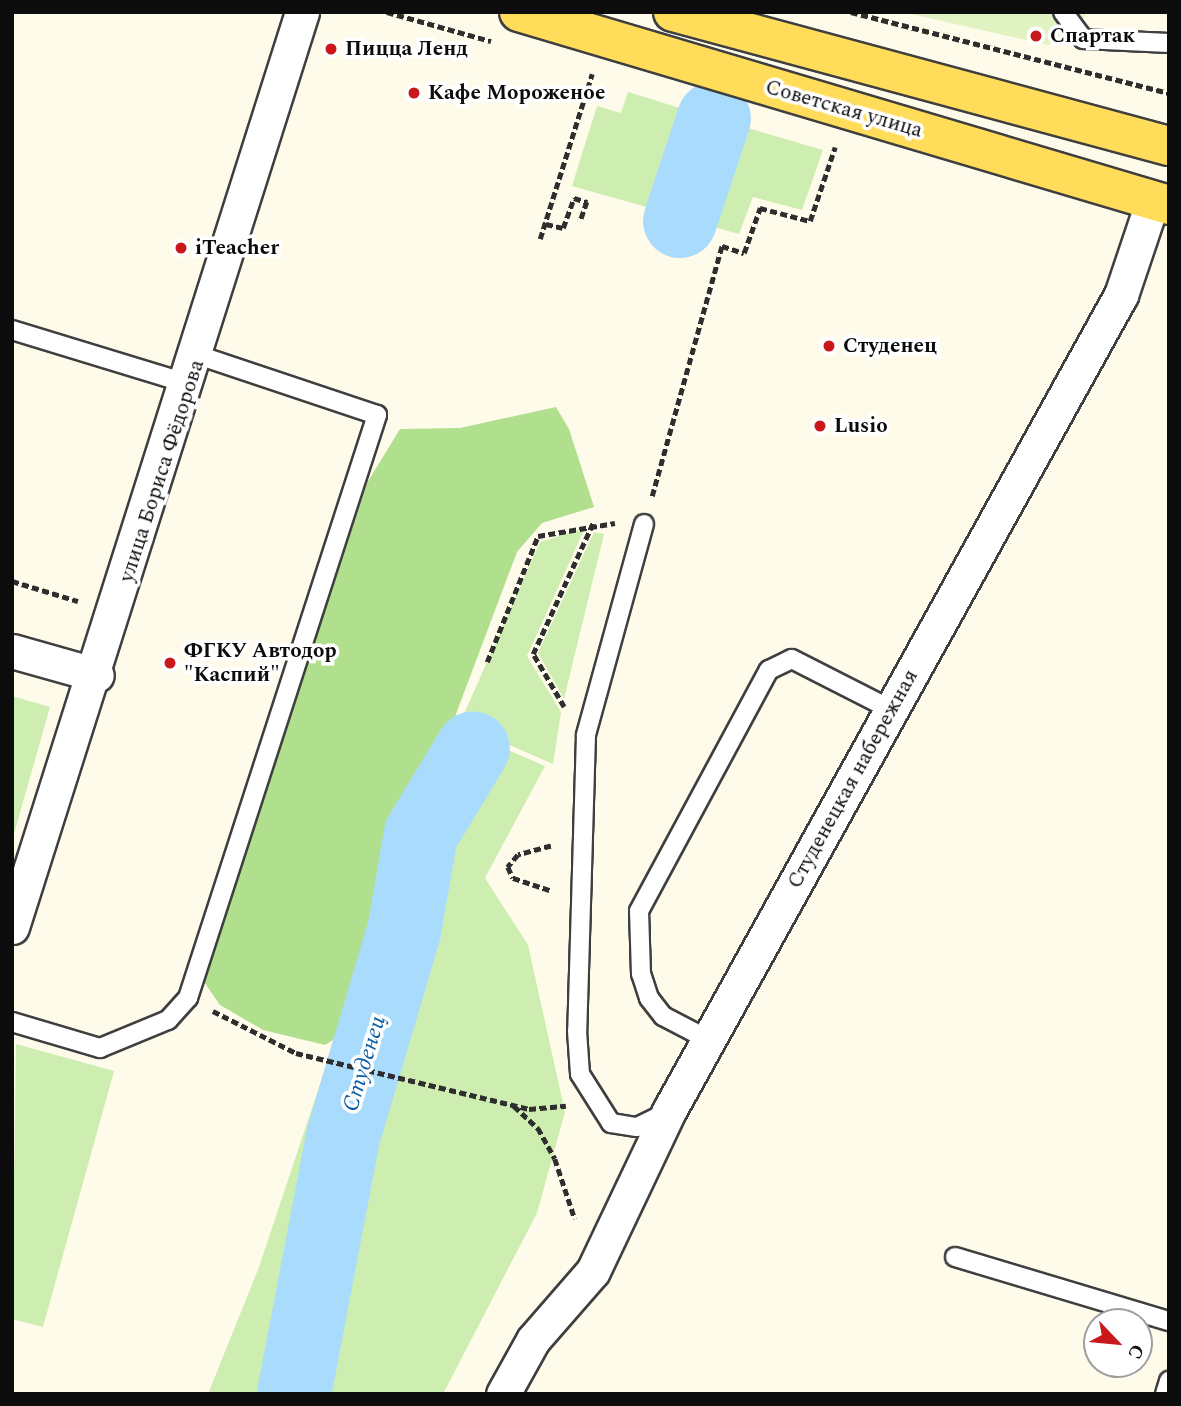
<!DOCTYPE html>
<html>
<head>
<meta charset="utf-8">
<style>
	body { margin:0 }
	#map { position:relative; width:1181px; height:1406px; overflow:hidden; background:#fffbea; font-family:Spectral,serif }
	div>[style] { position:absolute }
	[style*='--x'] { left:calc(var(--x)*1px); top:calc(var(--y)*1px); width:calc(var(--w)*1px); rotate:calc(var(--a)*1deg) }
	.green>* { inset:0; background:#ceedb0 }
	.forest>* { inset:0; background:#b0df8e }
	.pitch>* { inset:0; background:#e1f3c3 }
	.river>* { height:74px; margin:-37px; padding:0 37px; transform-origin:37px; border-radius:37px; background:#a9dbfc }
	.path>* { height:4.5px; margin-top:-2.25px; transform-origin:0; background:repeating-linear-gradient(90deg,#2e2e2e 0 7px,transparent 0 10.5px) }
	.roads { filter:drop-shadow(2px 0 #3f3f3f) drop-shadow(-2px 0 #3f3f3f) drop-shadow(0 2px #3f3f3f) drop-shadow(0 -2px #3f3f3f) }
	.lane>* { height:18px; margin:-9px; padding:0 9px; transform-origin:9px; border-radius:9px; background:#fff }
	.street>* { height:33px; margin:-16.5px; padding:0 16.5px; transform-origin:16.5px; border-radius:16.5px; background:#fff }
	.primary>* { height:38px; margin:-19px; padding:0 19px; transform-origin:19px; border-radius:19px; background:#ffdc5a }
	.dots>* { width:19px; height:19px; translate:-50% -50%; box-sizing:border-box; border:4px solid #fff; border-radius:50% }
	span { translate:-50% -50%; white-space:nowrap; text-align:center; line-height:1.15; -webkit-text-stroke:7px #fff; paint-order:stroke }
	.poi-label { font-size:21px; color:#0c0c0c; font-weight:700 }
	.left { translate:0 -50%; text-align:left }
	.street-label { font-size:21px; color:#0c0c0c }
	.water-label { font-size:23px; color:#0a5fa8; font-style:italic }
	.frame { position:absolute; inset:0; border:14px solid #0c0c0c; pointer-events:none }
	.north { position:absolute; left:1083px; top:1308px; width:70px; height:70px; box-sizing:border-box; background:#fff; border:2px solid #9e9e9e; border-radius:50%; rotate:116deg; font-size:19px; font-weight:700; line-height:28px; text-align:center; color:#0c0c0c }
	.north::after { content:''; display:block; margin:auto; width:24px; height:32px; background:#c8181b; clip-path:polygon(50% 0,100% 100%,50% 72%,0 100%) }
</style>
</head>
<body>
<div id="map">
	<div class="green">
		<i style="clip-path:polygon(628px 92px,709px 117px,686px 185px,657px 210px,572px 186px,597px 106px,621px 113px)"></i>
		<i style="clip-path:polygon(720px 120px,823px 150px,802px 210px,753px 197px,739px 234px,706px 225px,697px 187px)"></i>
		<i style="clip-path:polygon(585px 528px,527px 656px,561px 712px,553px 764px,460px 723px,540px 542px)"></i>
		<i style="clip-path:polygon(594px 532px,604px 534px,564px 699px,538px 653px)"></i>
		<i style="clip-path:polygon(12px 696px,50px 707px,12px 841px)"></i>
		<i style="clip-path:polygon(455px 727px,545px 766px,485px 878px,528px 945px,565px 1112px,537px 1213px,443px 1394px,208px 1394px,259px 1267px,339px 1027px,427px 874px)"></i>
		<i style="clip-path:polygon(16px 1044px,114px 1071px,43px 1327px,12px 1319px)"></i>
	</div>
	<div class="forest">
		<i style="clip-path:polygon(556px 407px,569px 429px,594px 507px,542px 523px,517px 552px,456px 714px,453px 728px,465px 738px,471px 770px,447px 818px,417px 940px,397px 986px,364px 1021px,325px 1045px,263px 1030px,220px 1005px,204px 982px,367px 483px,400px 429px,460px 428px)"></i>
	</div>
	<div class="pitch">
		<i style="clip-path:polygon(902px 12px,1083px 12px,1086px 16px,1048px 45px)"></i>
	</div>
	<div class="river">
		<i style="--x:680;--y:221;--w:108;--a:-71.7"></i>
		<i style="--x:294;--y:1394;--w:262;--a:-79.2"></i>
		<i style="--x:343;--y:1137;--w:215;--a:-73.5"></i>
		<i style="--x:404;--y:931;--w:98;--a:-80.1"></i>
		<i style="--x:421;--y:834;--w:100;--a:-58.8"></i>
	</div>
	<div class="path">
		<i style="--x:387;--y:12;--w:108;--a:15.6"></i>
		<i style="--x:851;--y:12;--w:328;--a:14.3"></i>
		<i style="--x:546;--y:224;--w:17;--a:13"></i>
		<i style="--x:563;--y:228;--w:32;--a:-70"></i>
		<i style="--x:574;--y:198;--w:14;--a:17"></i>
		<i style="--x:587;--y:202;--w:21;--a:109"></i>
		<i style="--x:540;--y:239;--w:173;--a:-72.5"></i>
		<i style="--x:652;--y:496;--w:260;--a:-74.4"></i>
		<i style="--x:722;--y:246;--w:23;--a:18"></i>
		<i style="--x:744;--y:253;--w:48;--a:-70.4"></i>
		<i style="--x:760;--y:208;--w:52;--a:14.6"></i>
		<i style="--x:810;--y:221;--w:78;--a:-71.3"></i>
		<i style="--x:12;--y:581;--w:69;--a:16.9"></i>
		<i style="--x:487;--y:662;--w:136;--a:-68"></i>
		<i style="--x:538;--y:536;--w:78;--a:-9.6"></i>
		<i style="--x:564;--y:707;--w:61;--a:-120.3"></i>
		<i style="--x:533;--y:654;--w:144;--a:-65.4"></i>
		<i style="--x:551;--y:846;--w:34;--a:165"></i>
		<i style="--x:518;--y:855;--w:16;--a:130"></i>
		<i style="--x:508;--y:867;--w:12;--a:66"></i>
		<i style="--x:513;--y:878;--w:41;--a:18.4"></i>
		<i style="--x:213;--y:1011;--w:93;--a:26.8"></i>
		<i style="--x:296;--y:1053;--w:240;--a:13.5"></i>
		<i style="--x:529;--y:1109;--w:37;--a:-5"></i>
		<i style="--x:514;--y:1106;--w:33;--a:43"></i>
		<i style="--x:538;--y:1128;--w:35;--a:61"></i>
		<i style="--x:555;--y:1159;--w:63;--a:71.6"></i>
	</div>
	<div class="roads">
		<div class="lane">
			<i style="--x:1063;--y:12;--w:34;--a:53"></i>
			<i style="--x:1083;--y:39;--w:86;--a:2.7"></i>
			<i style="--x:12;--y:330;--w:185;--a:17"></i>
			<i style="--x:644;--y:524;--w:219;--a:105.4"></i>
			<i style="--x:586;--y:735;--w:296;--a:91.7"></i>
			<i style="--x:577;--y:1031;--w:43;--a:86"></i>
			<i style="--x:580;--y:1074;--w:58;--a:57.7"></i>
			<i style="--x:611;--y:1123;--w:26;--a:9"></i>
			<i style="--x:637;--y:1127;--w:32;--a:-26"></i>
			<i style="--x:12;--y:1022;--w:92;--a:16.5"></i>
			<i style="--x:100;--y:1048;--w:74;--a:-22.4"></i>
			<i style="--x:168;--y:1020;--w:30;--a:-48"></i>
			<i style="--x:188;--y:998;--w:613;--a:-72.04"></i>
			<i style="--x:377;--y:415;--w:189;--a:-161.5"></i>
			<i style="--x:709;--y:1040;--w:52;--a:-152.4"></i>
			<i style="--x:663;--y:1016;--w:23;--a:-128"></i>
			<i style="--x:649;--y:998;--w:25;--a:-108"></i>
			<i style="--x:641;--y:974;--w:63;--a:-91.8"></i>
			<i style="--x:639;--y:911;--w:274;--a:-61.7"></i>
			<i style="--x:769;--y:670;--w:25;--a:-26"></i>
			<i style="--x:792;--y:659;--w:112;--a:27"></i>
			<i style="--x:955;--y:1257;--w:223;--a:16.7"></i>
			<i style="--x:1165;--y:1394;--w:14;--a:-73"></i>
		</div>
		<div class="street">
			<i style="--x:12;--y:651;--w:88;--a:15.8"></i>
			<i style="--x:12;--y:927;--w:960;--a:-72.41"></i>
			<i style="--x:503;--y:1394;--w:62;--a:-60.9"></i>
			<i style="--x:533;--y:1340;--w:91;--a:-49"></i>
			<i style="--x:593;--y:1271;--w:177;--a:-64.6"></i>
			<i style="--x:669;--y:1111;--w:933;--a:-61.02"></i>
			<i style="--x:1121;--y:295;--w:100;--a:-71.4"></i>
		</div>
		<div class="primary">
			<i style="--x:519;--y:12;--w:678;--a:16.54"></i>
			<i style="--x:673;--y:12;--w:514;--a:15.12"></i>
		</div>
	</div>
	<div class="dots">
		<i style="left:1036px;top:36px;background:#c8181b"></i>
		<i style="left:331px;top:49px;background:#c8181b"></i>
		<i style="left:414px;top:93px;background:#c8181b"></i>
		<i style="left:181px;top:248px;background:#c8181b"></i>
		<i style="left:829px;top:346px;background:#c8181b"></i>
		<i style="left:820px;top:426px;background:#c8181b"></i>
		<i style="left:170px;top:663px;background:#c8181b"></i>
	</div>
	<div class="poi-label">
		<span class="left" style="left:1050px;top:36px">Спартак</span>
		<span class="left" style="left:345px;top:49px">Пицца Ленд</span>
		<span class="left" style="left:428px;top:93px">Кафе Мороженое</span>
		<span class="left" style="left:195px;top:248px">iTeacher</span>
		<span class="left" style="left:843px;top:346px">Студенец</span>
		<span class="left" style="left:834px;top:426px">Lusio</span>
		<span class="left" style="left:184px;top:663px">ФГКУ Автодор<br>"Каспий"</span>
	</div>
	<div class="street-label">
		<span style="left:844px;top:109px;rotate:16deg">Советская улица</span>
		<span style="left:162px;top:471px;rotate:-72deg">улица Бориса Фёдорова</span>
		<span style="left:853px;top:779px;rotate:-61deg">Студенецкая набережная</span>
	</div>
	<div class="water-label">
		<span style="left:365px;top:1064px;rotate:-73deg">Студенец</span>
	</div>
	<div class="frame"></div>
	<div class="north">С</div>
</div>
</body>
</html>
